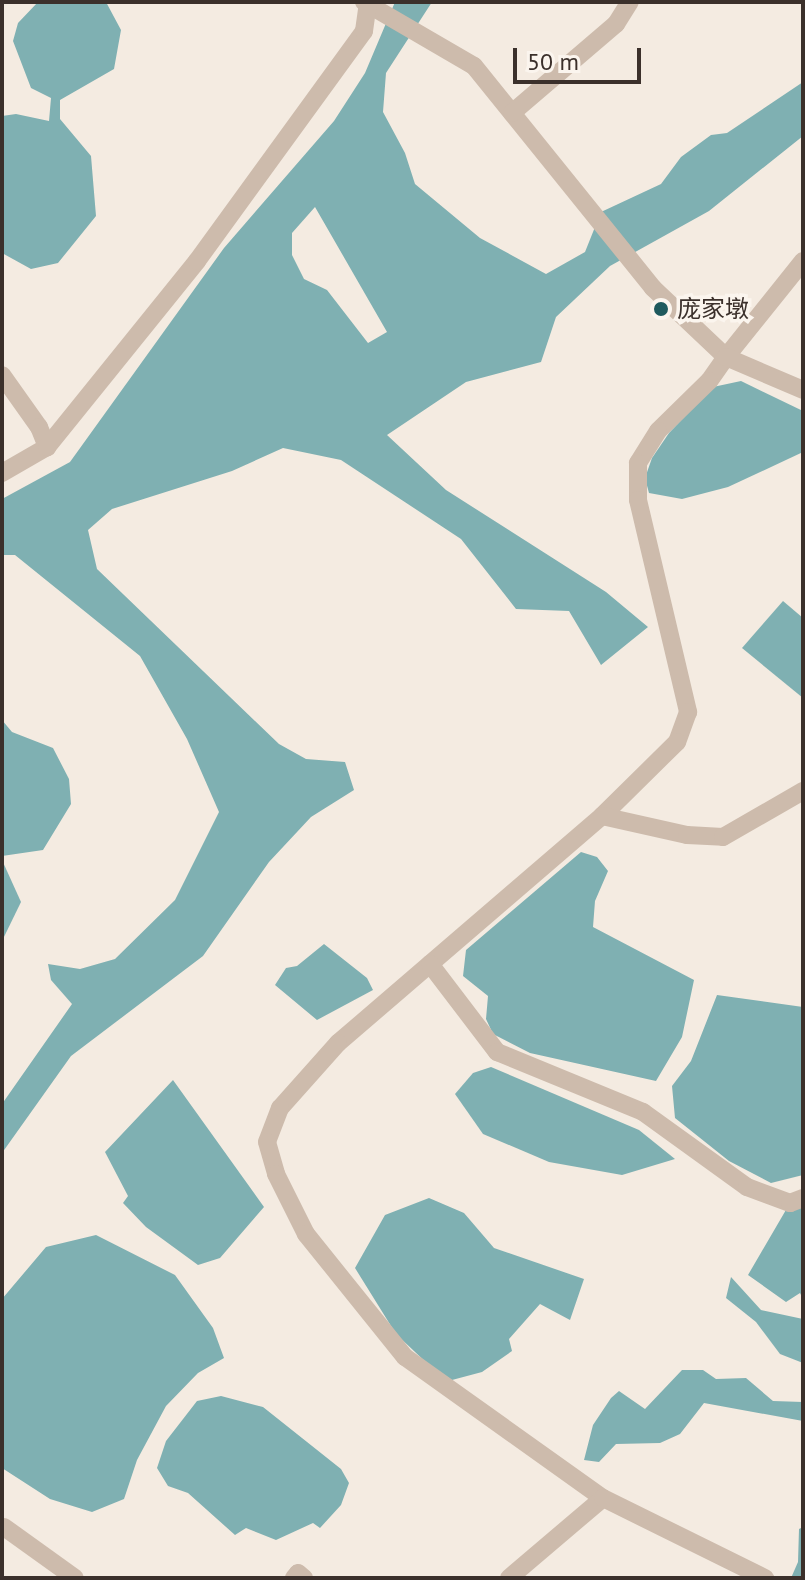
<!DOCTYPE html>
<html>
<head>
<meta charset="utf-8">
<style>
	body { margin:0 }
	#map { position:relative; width:805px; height:1580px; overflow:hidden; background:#f4ebe1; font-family:"PT Sans","Noto Sans SC",sans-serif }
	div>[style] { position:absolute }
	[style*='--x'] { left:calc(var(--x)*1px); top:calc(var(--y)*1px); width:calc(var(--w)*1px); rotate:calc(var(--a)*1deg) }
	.water>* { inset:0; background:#7fb0b2 }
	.minor>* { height:18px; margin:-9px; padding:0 9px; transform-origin:9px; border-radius:9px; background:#cdbbac }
	.dots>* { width:22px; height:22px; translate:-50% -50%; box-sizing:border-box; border:4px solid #fbf5ee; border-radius:50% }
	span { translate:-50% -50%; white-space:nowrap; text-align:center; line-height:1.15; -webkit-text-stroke:7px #fbf5ee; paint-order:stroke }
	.poi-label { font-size:24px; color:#3b302b }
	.left { translate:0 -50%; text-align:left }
	.frame { position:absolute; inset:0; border:4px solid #3b302b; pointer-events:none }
	.scale { position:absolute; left:513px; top:48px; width:128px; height:36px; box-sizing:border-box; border:4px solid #3b302b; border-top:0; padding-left:10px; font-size:24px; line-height:28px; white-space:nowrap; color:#3b302b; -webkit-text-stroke:6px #fbf5ee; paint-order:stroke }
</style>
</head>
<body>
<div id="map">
	<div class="water">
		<i style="clip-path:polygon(38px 2px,106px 2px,121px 30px,114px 69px,60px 100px,60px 119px,91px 156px,96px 216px,58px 263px,31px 269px,2px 253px,2px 116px,16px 114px,49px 121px,51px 98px,31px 88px,13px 41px,18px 23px)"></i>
		<i style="clip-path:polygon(evenodd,395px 2px,432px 2px,386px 73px,383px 112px,405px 153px,415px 184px,480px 238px,546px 274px,585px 252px,601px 212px,661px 184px,681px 157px,711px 135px,727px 133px,803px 82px,803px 136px,709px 211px,610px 266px,556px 317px,541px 362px,466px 382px,387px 435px,446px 490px,606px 592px,648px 627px,601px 665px,569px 611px,516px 609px,461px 539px,341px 460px,283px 448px,232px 471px,112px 509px,88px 530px,97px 569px,279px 744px,306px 759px,345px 762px,354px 790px,311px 817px,269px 862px,203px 956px,71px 1056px,2px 1153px,2px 1104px,72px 1004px,51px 980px,48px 964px,80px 969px,115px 959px,175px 900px,219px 812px,187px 739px,140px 656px,15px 555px,2px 555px,2px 499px,70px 462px,224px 248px,334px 121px,365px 73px,395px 2px,315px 207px,387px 332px,368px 343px,327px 290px,304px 279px,292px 255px,292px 233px,315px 207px)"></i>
		<i style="clip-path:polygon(741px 381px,803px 411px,803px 452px,728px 487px,682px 499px,649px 493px,645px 478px,652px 458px,669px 433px,713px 387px)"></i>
		<i style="clip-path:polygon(783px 601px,803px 618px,803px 698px,742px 648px)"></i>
		<i style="clip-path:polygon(2px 720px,12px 732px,53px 748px,69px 779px,71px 804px,43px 850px,2px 856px)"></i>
		<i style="clip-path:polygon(581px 852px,597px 857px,608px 871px,595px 901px,593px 927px,694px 980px,682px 1037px,656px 1081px,530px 1053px,493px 1034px,486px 1019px,488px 996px,463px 976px,466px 950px)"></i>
		<i style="clip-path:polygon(2px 860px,21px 902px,2px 941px)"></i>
		<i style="clip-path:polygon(324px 944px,367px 978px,373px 990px,317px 1020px,275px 985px,286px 968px,297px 966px)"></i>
		<i style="clip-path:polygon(717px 995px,803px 1007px,803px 1175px,771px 1183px,729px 1161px,675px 1118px,672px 1086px,691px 1061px)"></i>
		<i style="clip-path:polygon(491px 1067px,639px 1130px,675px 1159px,622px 1175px,549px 1162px,483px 1134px,455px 1094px,473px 1073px)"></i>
		<i style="clip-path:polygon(173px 1080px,264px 1207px,220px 1258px,198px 1265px,146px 1227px,123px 1203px,128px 1196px,105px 1152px)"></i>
		<i style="clip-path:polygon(429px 1198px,464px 1213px,494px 1248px,584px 1279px,570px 1320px,540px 1304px,509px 1339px,512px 1351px,482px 1372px,452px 1380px,432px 1368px,396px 1334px,355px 1268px,385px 1215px)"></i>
		<i style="clip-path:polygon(803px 1201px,803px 1299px,800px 1293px,786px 1302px,748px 1275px,790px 1203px)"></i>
		<i style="clip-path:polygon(96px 1235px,175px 1275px,213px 1328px,224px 1358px,198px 1373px,166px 1406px,137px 1460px,124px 1499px,92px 1512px,50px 1499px,2px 1468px,2px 1299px,46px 1247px)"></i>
		<i style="clip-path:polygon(731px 1277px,761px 1310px,803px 1319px,803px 1363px,780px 1354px,756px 1322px,726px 1298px)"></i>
		<i style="clip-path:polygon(682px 1370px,703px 1370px,716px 1379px,746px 1378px,773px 1401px,803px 1402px,803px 1421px,704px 1403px,680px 1434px,660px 1443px,616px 1444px,599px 1462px,584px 1460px,593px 1425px,611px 1398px,619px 1391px,645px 1409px)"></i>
		<i style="clip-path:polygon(221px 1396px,263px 1407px,341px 1469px,349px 1483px,341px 1505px,320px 1528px,313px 1523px,276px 1540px,246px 1528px,235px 1535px,188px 1493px,168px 1486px,157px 1468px,166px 1441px,197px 1401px)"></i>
		<i style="clip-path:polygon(803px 1527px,803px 1578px,791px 1578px,798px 1562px,799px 1529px)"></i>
	</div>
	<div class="minor">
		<i style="--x:364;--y:2;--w:127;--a:30.2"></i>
		<i style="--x:474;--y:66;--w:285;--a:51.1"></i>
		<i style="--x:653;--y:288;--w:100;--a:43.4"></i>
		<i style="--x:726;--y:357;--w:29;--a:125"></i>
		<i style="--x:709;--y:381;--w:71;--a:135.6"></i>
		<i style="--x:658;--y:431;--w:38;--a:122"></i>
		<i style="--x:638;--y:463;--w:37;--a:90"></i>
		<i style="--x:638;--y:500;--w:218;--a:76.7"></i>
		<i style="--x:688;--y:712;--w:32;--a:110"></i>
		<i style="--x:677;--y:742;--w:105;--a:135.4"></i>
		<i style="--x:602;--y:816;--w:348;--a:139.3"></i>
		<i style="--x:338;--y:1043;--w:87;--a:131.7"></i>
		<i style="--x:280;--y:1108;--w:36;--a:111"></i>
		<i style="--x:267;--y:1142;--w:33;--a:74"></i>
		<i style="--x:276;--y:1174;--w:67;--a:63.4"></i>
		<i style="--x:306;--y:1234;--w:158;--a:51.2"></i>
		<i style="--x:405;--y:1357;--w:243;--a:35.5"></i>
		<i style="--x:512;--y:113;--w:137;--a:-40.6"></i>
		<i style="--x:616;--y:24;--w:26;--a:-58"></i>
		<i style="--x:803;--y:261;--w:123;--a:128.7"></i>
		<i style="--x:726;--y:357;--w:84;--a:23.2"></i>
		<i style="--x:2;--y:375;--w:64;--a:54.6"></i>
		<i style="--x:39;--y:427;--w:22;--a:68"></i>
		<i style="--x:2;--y:473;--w:52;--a:-30"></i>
		<i style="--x:47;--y:447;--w:239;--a:-51.1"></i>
		<i style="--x:197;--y:261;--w:284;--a:-54"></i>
		<i style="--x:364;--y:31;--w:29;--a:-82"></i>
		<i style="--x:602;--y:816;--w:87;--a:12.6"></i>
		<i style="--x:687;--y:835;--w:36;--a:3"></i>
		<i style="--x:723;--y:837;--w:92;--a:-29.9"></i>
		<i style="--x:430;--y:964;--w:111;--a:52.7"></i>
		<i style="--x:497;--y:1052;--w:158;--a:22.3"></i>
		<i style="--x:643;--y:1112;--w:128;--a:35.8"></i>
		<i style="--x:747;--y:1187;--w:46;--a:20.4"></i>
		<i style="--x:790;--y:1203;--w:14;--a:-21"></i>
		<i style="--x:4;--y:1527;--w:87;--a:35.7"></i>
		<i style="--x:294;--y:1578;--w:6;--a:-51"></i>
		<i style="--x:298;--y:1573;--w:8;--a:40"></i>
		<i style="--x:509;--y:1578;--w:123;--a:-40.4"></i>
		<i style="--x:603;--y:1498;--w:181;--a:26.3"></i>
	</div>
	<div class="dots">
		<i style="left:661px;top:309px;background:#1f5a5e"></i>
	</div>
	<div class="poi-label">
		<span class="left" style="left:677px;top:309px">庞家墩</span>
	</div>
	<div class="frame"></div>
	<div class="scale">50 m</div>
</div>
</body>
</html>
